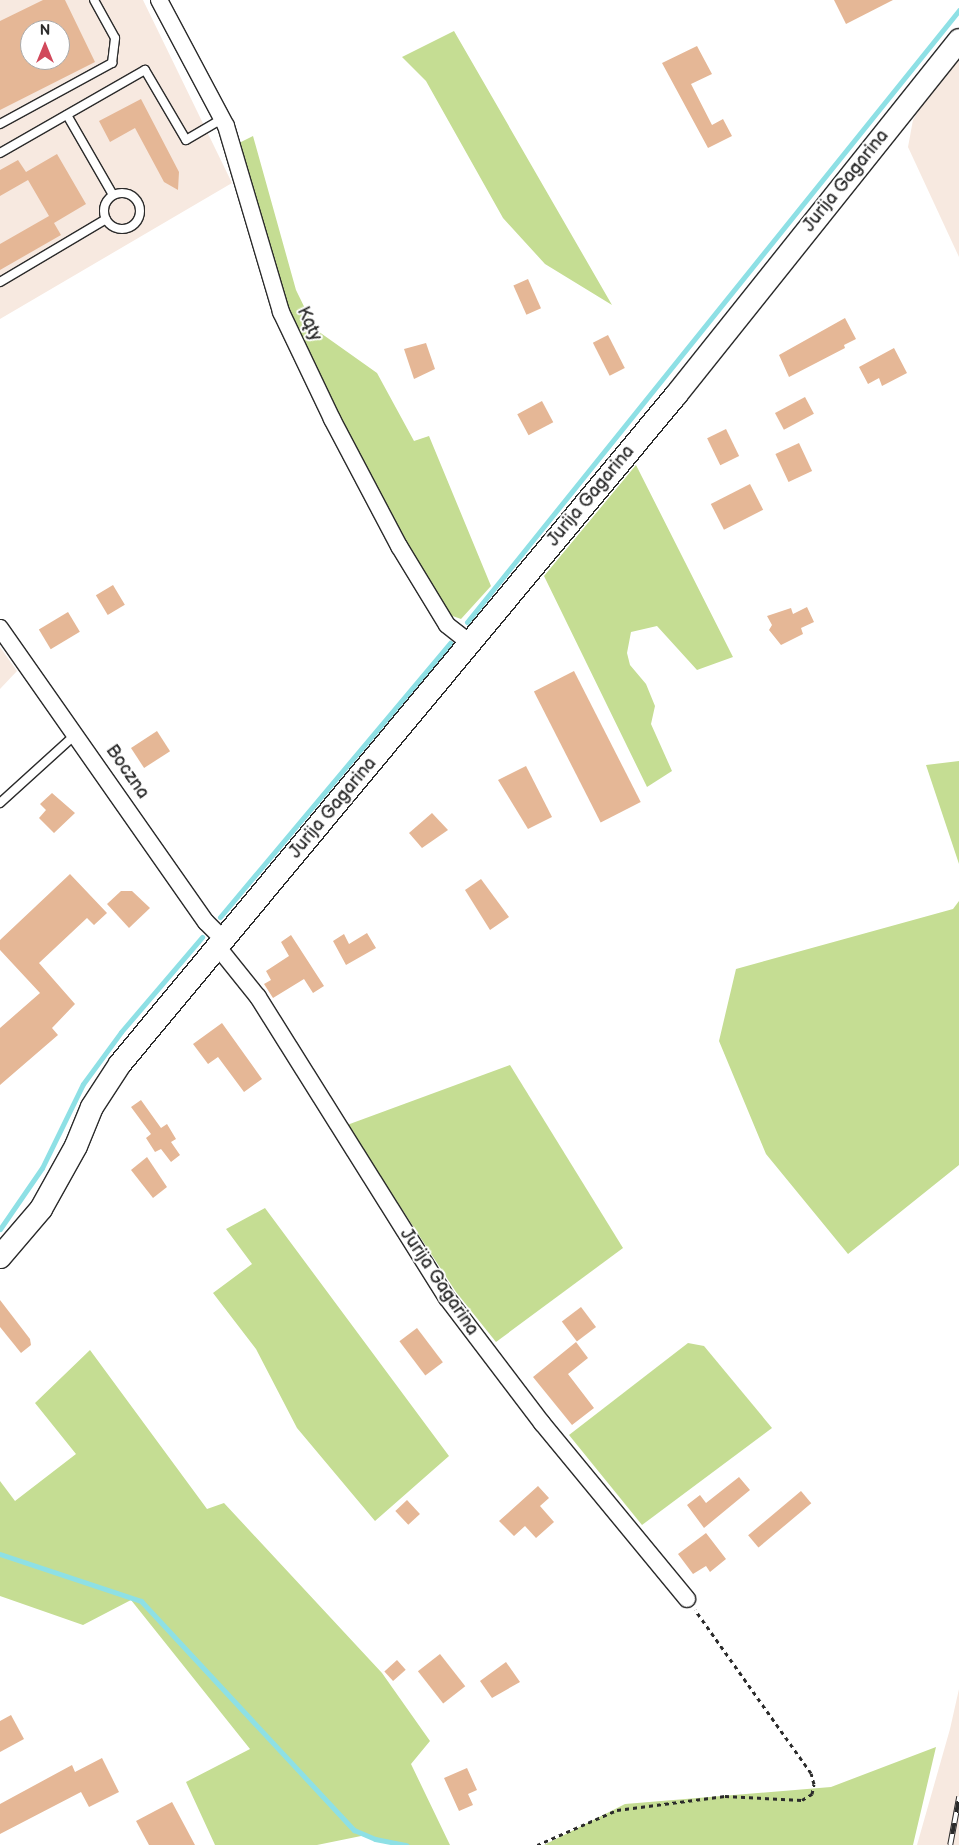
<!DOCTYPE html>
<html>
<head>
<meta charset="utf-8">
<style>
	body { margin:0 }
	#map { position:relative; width:959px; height:1845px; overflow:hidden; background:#fff; font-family:"Balsamiq Sans",sans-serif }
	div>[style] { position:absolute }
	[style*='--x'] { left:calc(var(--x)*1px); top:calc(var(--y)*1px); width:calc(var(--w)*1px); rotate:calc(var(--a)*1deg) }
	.built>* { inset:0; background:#f7e9e0 }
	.green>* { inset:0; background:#c5dd93 }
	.stream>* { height:5px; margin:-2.5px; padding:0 2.5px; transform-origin:2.5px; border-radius:2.5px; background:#8ee0e5 }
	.building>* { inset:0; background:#e5b796; transform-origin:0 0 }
	.path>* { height:3px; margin-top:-1.5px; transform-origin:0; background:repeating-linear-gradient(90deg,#2b2b2b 0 4px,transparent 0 8px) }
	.roads { filter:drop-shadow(1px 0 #2b2b2b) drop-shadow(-1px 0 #2b2b2b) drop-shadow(0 1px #2b2b2b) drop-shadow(0 -1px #2b2b2b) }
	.lane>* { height:8px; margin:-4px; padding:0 4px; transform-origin:4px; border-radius:4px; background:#fff }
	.lane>.ring { margin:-4px; padding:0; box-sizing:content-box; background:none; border:8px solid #fff; border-radius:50% }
	.street>* { height:16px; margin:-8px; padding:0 8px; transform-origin:8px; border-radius:8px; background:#fff }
	.secondary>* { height:22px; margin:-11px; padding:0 11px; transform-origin:11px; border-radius:11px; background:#fff }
	.rail>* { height:5.5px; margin-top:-2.75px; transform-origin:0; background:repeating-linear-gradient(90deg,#fff 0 11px,#2b2b2b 0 22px); box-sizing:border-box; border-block:1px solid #2b2b2b }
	span { translate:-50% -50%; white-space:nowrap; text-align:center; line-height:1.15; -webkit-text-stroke:4px #fff; paint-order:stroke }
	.street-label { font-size:18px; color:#2b2b2b }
	.north { position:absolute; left:20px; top:20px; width:50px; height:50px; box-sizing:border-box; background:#fff; border:1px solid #aaa; border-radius:50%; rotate:0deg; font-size:14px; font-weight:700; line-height:20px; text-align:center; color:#2b2b2b }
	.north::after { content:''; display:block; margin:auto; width:18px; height:22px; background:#d1495b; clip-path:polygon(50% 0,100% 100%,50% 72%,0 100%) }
</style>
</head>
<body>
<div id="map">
	<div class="built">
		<i style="clip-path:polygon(evenodd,0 0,143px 0,232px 183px,0 319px,0 0,30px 30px,60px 30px,60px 60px,30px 60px,30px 30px)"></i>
		<i style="clip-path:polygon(959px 55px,959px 257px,908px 147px,913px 120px,928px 93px)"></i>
		<i style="clip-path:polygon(0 647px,17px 671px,0 689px)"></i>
		<i style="clip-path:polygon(959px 1689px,959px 1845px,917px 1845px,950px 1729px)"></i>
	</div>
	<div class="green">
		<i style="clip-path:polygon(454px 31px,612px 305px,545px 264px,503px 218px,426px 81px,402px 57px)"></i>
		<i style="clip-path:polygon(253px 136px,296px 290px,315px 329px,377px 373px,414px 441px,429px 436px,491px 586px,461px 619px,447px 614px,354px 449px,279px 292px,243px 154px,237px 144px)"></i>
		<i style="clip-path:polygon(636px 465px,733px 657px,697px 670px,657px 626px,631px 632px,627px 653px,630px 665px,646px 684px,655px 706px,651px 724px,672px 771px,647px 787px,544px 576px)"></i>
		<i style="clip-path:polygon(959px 761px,959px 864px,926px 765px)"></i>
		<i style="clip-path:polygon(959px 901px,959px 1165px,848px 1254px,766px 1154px,719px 1041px,736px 969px,953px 909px)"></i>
		<i style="clip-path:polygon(510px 1065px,623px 1248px,496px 1342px,456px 1292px,347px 1125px)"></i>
		<i style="clip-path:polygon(265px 1208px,449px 1456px,375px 1521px,297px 1428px,256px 1349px,213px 1293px,252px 1264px,226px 1229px)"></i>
		<i style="clip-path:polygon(688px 1343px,704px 1346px,772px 1428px,642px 1525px,569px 1435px)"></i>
		<i style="clip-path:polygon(90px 1350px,207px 1509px,224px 1503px,382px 1673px,430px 1741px,411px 1764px,450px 1845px,402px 1845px,366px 1835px,317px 1845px,215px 1845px,186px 1782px,250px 1749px,131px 1600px,83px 1625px,0 1596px,0 1481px,15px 1501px,76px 1454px,35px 1403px)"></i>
		<i style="clip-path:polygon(936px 1747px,913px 1845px,544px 1845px,625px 1804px,831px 1787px)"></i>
	</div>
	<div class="stream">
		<i style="--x:467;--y:622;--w:785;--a:-51.2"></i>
		<i style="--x:220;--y:917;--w:358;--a:-50"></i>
		<i style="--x:0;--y:1229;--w:74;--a:-55.5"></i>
		<i style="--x:42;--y:1168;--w:93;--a:-64"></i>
		<i style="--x:83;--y:1084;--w:64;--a:-53.8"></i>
		<i style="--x:121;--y:1032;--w:125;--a:-49.5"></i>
		<i style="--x:0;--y:1554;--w:149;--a:18.4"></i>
		<i style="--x:141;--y:1601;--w:313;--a:47.1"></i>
		<i style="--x:354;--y:1830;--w:23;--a:23"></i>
		<i style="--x:375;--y:1839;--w:32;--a:11"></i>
	</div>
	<div class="building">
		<i style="clip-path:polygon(evenodd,43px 0,65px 0,95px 62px,0 110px,0 21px,43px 0,30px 30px,60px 30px,60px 60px,30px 60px,30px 30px)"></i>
		<i style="clip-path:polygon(834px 0,893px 0,846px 24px)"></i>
		<i style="clip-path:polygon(697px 46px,712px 74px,691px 84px,712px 125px,723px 119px,732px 136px,708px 148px,662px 63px)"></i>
		<i style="clip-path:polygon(141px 99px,179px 172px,178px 190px,164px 182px,135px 128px,110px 142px,99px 121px)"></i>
		<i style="clip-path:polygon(57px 154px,86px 204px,54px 223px,61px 235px,0 270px,0 244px,49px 216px,28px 180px,0 196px,0 170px,18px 160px,26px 172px)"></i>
		<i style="left:528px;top:279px;width:32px;height:16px;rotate:66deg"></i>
		<i style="clip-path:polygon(845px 318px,856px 339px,844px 345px,845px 348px,789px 377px,779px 355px)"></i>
		<i style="left:608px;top:335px;width:37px;height:17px;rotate:63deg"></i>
		<i style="clip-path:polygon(426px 343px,435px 369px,414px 379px,404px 349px)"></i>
		<i style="clip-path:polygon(894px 348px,907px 373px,882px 386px,879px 378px,868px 384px,859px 367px)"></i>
		<i style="left:805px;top:397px;width:19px;height:34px;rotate:62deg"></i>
		<i style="left:542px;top:401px;width:24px;height:28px;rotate:62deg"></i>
		<i style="left:726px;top:429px;width:30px;height:21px;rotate:64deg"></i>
		<i style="left:799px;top:443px;width:31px;height:26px;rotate:65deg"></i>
		<i style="left:750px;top:484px;width:29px;height:44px;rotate:63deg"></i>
		<i style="left:113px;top:585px;width:23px;height:20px;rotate:59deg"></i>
		<i style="clip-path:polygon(807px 607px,814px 622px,801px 628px,803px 634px,781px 645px,769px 630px,772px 625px,767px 616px,791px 608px,793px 614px)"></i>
		<i style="left:68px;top:612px;width:23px;height:34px;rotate:59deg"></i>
		<i style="left:574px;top:671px;width:147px;height:45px;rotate:63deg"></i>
		<i style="left:157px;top:731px;width:24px;height:31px;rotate:57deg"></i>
		<i style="clip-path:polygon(526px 766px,552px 817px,528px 829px,498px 780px)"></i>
		<i style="clip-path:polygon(52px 793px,75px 813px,54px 833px,39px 818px,46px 810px,40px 804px)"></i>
		<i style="clip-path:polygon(432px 813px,448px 830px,422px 848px,409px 833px)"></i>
		<i style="clip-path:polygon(70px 874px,107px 913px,94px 925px,87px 918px,39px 963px,75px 1004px,52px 1028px,58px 1035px,0 1085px,0 1028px,40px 993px,0 950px,0 940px)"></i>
		<i style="clip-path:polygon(481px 879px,509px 917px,490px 930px,465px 890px)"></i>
		<i style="clip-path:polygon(121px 891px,132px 891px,150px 908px,129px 928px,107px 904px)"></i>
		<i style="clip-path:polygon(367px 933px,376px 948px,346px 965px,333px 941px,344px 934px,349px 944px)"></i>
		<i style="clip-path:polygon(291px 935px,324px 986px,313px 993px,304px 979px,273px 998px,264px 984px,271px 980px,266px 971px,289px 956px,281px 942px)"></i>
		<i style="clip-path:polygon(222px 1023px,262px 1079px,244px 1092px,218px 1057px,208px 1064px,193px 1044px)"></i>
		<i style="clip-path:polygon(141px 1100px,161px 1128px,167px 1124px,176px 1139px,171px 1142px,180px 1155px,171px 1162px,161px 1149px,155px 1152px,146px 1138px,151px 1134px,131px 1107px)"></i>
		<i style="clip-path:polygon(147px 1157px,167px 1187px,153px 1198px,131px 1170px)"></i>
		<i style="clip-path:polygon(0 1300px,30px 1339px,31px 1345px,21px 1353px,0 1327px)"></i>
		<i style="left:581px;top:1307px;width:25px;height:24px;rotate:53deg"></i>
		<i style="left:417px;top:1328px;width:43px;height:22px;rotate:53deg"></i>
		<i style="clip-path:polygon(576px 1342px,588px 1358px,568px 1374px,594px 1408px,572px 1425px,533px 1377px)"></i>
		<i style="clip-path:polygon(739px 1477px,750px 1490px,704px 1528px,687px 1505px,700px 1495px,706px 1503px)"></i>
		<i style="clip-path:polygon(538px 1486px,549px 1498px,540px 1506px,554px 1522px,536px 1538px,525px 1526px,514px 1536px,499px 1521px)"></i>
		<i style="left:801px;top:1491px;width:16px;height:69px;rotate:50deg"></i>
		<i style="left:407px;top:1500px;width:19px;height:16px;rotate:47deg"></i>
		<i style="clip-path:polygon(706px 1533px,726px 1559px,710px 1572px,706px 1566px,693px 1574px,678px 1554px)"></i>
		<i style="left:440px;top:1654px;width:41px;height:28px;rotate:52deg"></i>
		<i style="left:397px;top:1660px;width:13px;height:17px;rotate:48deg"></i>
		<i style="clip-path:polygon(506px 1662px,520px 1682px,492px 1698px,480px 1681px)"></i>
		<i style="clip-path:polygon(11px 1715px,24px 1739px,0 1752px,0 1721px)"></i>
		<i style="clip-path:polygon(102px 1758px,119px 1792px,89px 1807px,81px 1792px,0 1834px,0 1804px,72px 1765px,75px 1772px)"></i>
		<i style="clip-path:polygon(467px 1768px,477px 1790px,468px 1794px,473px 1805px,459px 1811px,444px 1778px)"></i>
		<i style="clip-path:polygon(172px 1802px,195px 1845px,149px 1845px,136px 1821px)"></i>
	</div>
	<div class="path">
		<i style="--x:537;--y:1845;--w:87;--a:-23.6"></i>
		<i style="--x:617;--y:1810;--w:109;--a:-7.4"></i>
		<i style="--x:725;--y:1796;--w:77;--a:3"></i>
		<i style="--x:802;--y:1800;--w:12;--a:-31"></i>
		<i style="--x:812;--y:1794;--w:10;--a:-79"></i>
		<i style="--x:814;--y:1784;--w:11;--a:-105"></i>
		<i style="--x:811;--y:1773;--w:200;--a:-125.4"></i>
	</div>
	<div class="roads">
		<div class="lane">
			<i style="--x:67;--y:115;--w:92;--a:60.1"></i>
			<i style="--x:0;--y:124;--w:128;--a:-28.6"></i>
			<i style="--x:112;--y:63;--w:25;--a:-83"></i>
			<i style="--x:115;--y:38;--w:43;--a:-118.9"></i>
			<i style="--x:0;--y:153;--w:167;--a:-29.8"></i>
			<i style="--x:145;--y:70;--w:81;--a:59.6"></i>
			<i style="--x:186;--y:140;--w:42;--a:-30.3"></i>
			<i class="ring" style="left:104px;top:193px;width:28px;height:28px"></i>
			<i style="--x:0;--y:282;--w:123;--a:-30.7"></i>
			<i style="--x:0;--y:803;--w:103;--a:-42.2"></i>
		</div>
		<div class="street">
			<i style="--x:159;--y:0;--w:143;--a:62"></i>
			<i style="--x:226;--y:126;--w:194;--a:73.5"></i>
			<i style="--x:281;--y:312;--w:119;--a:64.5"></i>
			<i style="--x:332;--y:419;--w:144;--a:62.2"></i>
			<i style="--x:399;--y:546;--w:92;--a:58.7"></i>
			<i style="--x:447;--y:625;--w:29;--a:38"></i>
			<i style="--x:0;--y:628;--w:359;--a:55"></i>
			<i style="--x:206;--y:922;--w:24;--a:45"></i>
			<i style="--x:217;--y:946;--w:65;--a:51.2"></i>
			<i style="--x:258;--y:997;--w:355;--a:57.9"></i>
			<i style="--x:447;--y:1298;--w:157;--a:52.8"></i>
			<i style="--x:542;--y:1423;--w:228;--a:50.5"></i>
		</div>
		<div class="secondary">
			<i style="--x:0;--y:1257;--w:63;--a:-49.5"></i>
			<i style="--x:41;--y:1209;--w:72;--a:-60.9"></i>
			<i style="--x:76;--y:1146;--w:42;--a:-67.7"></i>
			<i style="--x:92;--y:1107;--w:51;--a:-56.9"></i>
			<i style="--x:120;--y:1064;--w:870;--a:-50.27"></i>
			<i style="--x:676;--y:395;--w:454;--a:-51.4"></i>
		</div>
	</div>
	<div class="rail">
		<i style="--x:950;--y:1845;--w:49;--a:-79.4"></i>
	</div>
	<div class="street-label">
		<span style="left:846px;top:181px;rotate:-51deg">Jurija Gagarina</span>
		<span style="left:309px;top:324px;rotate:65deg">Kąty</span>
		<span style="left:591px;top:496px;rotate:-50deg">Jurija Gagarina</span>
		<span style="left:127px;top:772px;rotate:55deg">Boczna</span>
		<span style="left:333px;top:808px;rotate:-50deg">Jurija Gagarina</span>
		<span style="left:439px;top:1282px;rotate:56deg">Jurija Gagarina</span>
	</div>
	<div class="north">N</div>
</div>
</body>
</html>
